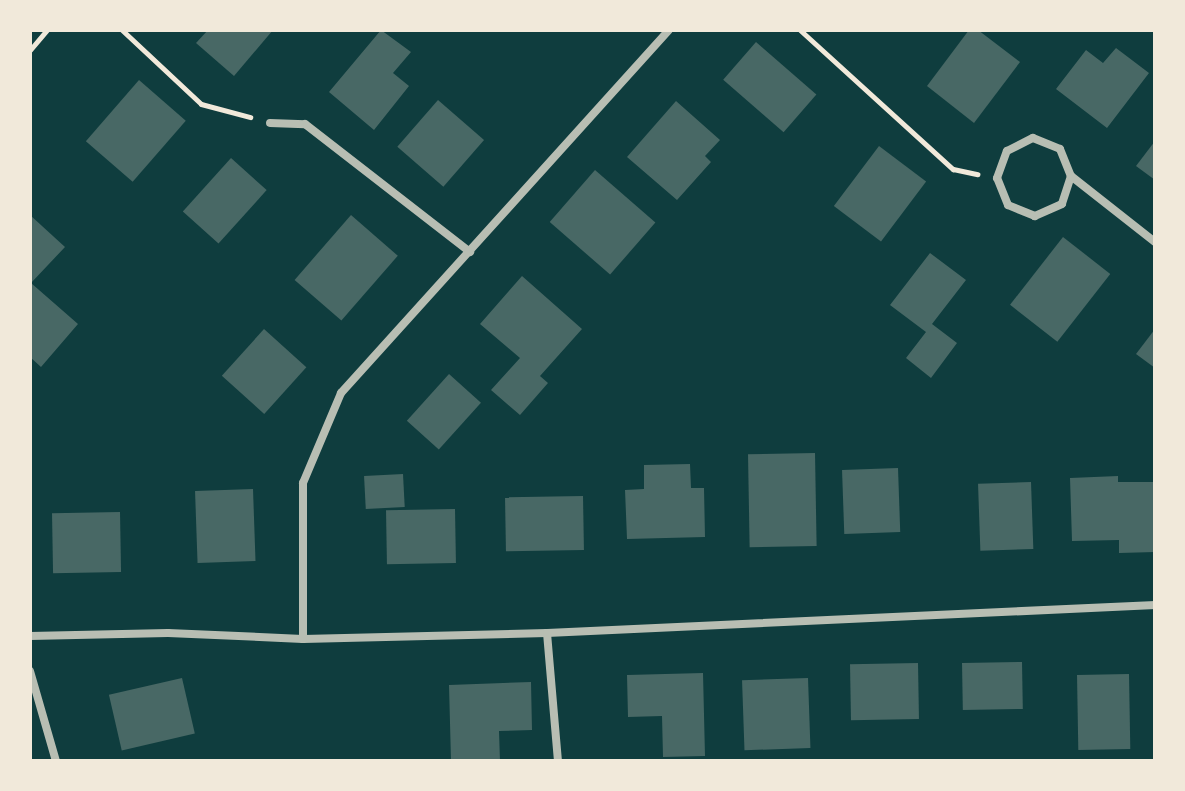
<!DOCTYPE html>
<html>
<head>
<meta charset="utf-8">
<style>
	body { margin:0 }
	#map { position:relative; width:1185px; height:791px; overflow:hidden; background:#0f3d3e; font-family:Lora,serif }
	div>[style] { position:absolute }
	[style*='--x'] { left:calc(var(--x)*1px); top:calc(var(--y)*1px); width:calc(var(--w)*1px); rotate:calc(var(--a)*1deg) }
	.building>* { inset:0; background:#486865; transform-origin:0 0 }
	.path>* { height:5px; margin:-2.5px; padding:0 2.5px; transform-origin:2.5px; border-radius:2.5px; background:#f1e9da }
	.minor>* { height:8px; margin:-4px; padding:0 4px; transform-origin:4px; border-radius:4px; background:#b8beb3 }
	span { translate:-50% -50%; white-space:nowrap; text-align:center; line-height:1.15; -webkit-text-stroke:7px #f1e9da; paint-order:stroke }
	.frame { position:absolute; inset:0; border:32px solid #f1e9da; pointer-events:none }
</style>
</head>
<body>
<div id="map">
	<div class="building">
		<i style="clip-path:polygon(208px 30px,273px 30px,234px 76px,196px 43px)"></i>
		<i style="clip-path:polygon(381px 30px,411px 52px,393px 73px,409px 86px,374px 130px,329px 92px)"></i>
		<i style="clip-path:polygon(969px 30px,978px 30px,1020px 62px,974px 123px,927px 86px)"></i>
		<i style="left:756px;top:42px;width:80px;height:50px;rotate:41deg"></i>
		<i style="clip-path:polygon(1116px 48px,1149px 73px,1107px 128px,1056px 89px,1086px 50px,1103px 63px)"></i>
		<i style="left:139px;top:80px;width:62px;height:81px;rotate:41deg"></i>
		<i style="left:438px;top:100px;width:61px;height:62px;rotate:41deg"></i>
		<i style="clip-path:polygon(676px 101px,720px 140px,705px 156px,711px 162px,677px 200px,627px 157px)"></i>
		<i style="clip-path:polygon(1155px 141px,1155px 180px,1136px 166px)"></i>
		<i style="left:879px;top:146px;width:59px;height:75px;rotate:37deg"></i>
		<i style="left:231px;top:158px;width:48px;height:72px;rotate:42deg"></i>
		<i style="left:595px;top:170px;width:80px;height:69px;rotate:41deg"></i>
		<i style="clip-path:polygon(30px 215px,65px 247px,31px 283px,78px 324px,41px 367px,30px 357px)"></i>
		<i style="left:351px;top:215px;width:62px;height:86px;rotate:41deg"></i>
		<i style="left:1063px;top:237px;width:60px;height:86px;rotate:38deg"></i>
		<i style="clip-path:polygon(930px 253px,966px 280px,932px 324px,957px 343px,931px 378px,906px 358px,926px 332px,890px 305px)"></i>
		<i style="clip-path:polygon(522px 276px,582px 329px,540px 376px,548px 383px,520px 415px,491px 390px,520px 358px,480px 324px)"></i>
		<i style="left:264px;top:329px;width:57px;height:63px;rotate:42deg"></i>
		<i style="clip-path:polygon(1155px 329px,1155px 368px,1136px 354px)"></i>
		<i style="left:449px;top:374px;width:43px;height:63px;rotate:42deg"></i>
		<i style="left:815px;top:453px;width:93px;height:67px;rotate:89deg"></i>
		<i style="clip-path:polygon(690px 464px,691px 488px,704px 488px,705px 537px,627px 539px,625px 490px,644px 489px,644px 465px)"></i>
		<i style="left:898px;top:468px;width:64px;height:56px;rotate:88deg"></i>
		<i style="left:403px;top:474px;width:33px;height:39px;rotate:87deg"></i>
		<i style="clip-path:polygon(1118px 476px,1118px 482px,1155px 482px,1155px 552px,1119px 553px,1119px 540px,1072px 541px,1070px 478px)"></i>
		<i style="left:1031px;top:482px;width:67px;height:53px;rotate:88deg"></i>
		<i style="left:253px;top:489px;width:72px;height:58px;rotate:88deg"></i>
		<i style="left:583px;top:496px;width:54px;height:78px;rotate:89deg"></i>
		<i style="left:455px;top:509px;width:54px;height:69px;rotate:89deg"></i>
		<i style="left:120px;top:512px;width:60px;height:68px;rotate:89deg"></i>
		<i style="left:1022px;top:662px;width:47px;height:60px;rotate:89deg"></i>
		<i style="left:918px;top:663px;width:56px;height:68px;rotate:89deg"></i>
		<i style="clip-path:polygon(703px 673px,705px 756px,663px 757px,662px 716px,628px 717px,627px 675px)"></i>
		<i style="left:1129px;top:674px;width:75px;height:52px;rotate:89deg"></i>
		<i style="left:182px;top:678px;width:57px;height:75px;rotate:77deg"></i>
		<i style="left:808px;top:678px;width:70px;height:66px;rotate:88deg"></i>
		<i style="clip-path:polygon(531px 682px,532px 730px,499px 731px,500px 761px,451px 761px,449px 685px)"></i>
	</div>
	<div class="path">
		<i style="--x:122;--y:30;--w:108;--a:43.1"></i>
		<i style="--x:201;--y:104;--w:51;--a:14.9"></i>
		<i style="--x:800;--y:30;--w:207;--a:42.3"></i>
		<i style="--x:953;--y:169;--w:25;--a:12"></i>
		<i style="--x:30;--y:50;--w:26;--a:-50"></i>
	</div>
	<div class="minor">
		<i style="--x:270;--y:123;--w:35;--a:2"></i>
		<i style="--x:305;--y:124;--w:209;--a:37.8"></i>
		<i style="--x:1071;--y:176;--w:29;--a:108"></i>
		<i style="--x:1062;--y:204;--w:30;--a:156"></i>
		<i style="--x:1035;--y:216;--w:29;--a:-158"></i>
		<i style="--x:1008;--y:205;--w:29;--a:-112"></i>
		<i style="--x:997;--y:178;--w:29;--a:-70"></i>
		<i style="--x:1007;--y:151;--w:29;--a:-27"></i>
		<i style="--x:1033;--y:138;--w:29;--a:22"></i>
		<i style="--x:1060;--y:149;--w:29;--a:68"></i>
		<i style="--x:1071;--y:176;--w:107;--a:38.2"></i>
		<i style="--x:547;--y:633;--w:128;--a:85.1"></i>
		<i style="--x:30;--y:636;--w:138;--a:-1.2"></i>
		<i style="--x:168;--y:633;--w:135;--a:2.5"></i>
		<i style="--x:303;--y:639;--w:244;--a:-1.4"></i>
		<i style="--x:547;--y:633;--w:609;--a:-2.64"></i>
		<i style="--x:303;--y:639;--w:156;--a:-90"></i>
		<i style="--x:303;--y:483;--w:98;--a:-67.1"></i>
		<i style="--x:341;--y:393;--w:489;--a:-47.9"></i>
		<i style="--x:30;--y:671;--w:94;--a:73.9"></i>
	</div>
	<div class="frame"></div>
</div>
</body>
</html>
